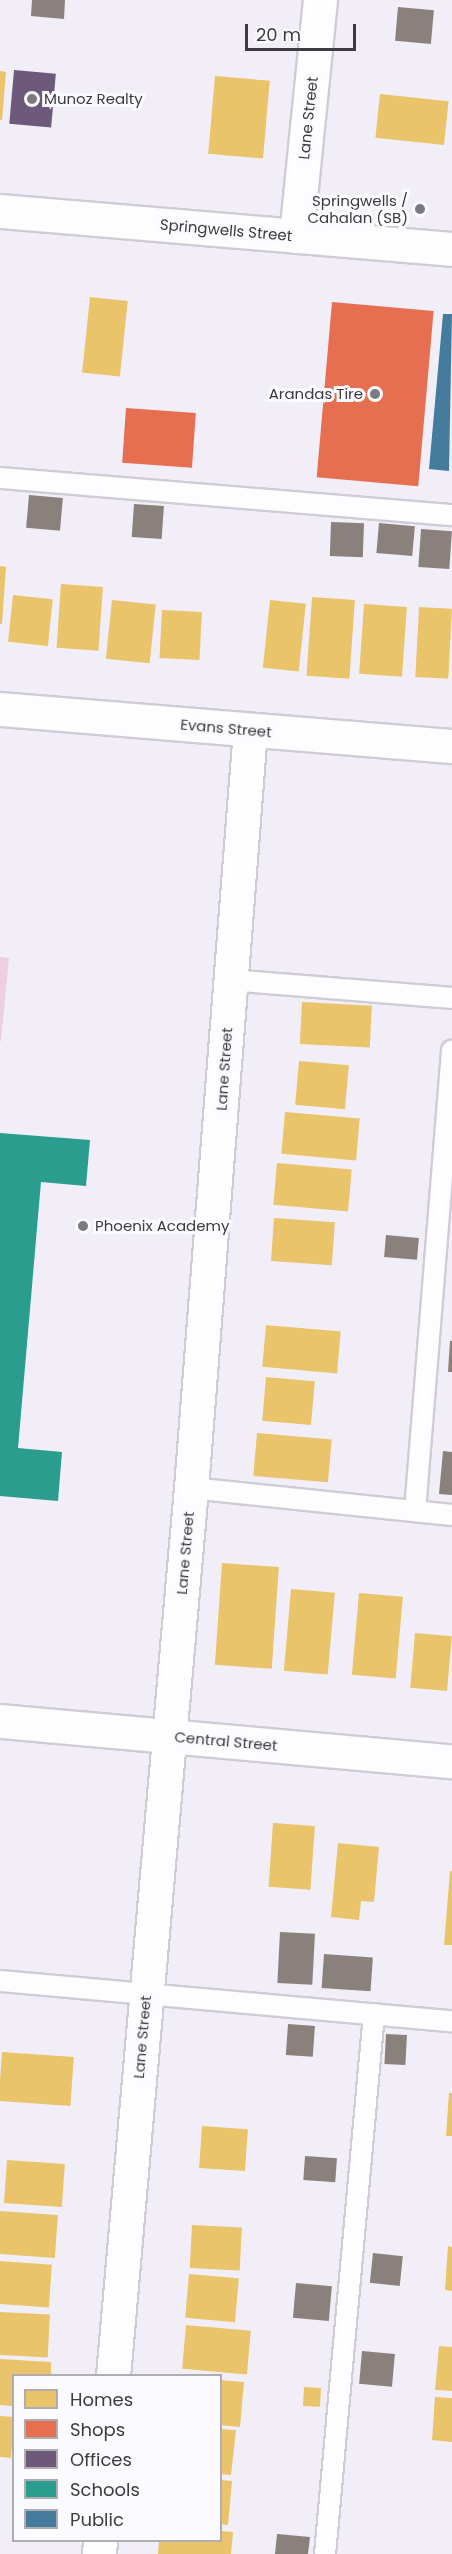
<!DOCTYPE html>
<html>
<head>
<meta charset="utf-8">
<style>
	body { margin:0 }
	#map { position:relative; width:452px; height:2554px; overflow:hidden; background:#f2eef8; font-family:Poppins,sans-serif }
	div>[style] { position:absolute }
	[style*='--x'] { left:calc(var(--x)*1px); top:calc(var(--y)*1px); width:calc(var(--w)*1px); rotate:calc(var(--a)*1deg) }
	.green>* { inset:0; background:#edcfe3 }
	.homes>* { inset:0; background:#e9c46a; transform-origin:0 0 }
	.shops>* { inset:0; background:#e76f51; transform-origin:0 0 }
	.offices>* { inset:0; background:#6d597a; transform-origin:0 0 }
	.schools>* { inset:0; background:#2a9d8f }
	.public>* { inset:0; background:#457b9d }
	.industry>* { inset:0; background:#8a817c; transform-origin:0 0 }
	.roads { filter:drop-shadow(2px 0 #d0ccd5) drop-shadow(-2px 0 #d0ccd5) drop-shadow(0 2px #d0ccd5) drop-shadow(0 -2px #d0ccd5) }
	.service>* { height:20px; margin:-10px; padding:0 10px; transform-origin:10px; border-radius:10px; background:#fdfcfe }
	.minor>* { height:33px; margin:-16.5px; padding:0 16.5px; transform-origin:16.5px; border-radius:16.5px; background:#fdfcfe }
	.tertiary>* { height:33px; margin:-16.5px; padding:0 16.5px; transform-origin:16.5px; border-radius:16.5px; background:#fdfcfe }
	.dots>* { width:16px; height:16px; translate:-50% -50%; box-sizing:border-box; border:3px solid #fbfafe; border-radius:50% }
	span { translate:-50% -50%; white-space:nowrap; text-align:center; line-height:1.15; -webkit-text-stroke:6px #fbfafe; paint-order:stroke }
	.poi-label { font-size:15px; color:#3d3a41 }
	.left { translate:0 -50%; text-align:left }
	.right { translate:-100% -50%; text-align:right }
	.street-label { font-size:15px; color:#3d3a41 }
	.legend { position:absolute; left:12px; top:2374px; width:210px; height:168px; box-sizing:border-box; background:#fbfafe; border:2px solid #afadb2; margin:0; padding:8px 10px; list-style:none; font-size:18px; color:#3d3a41 }
	.legend li { display:flex; align-items:center; gap:12px; height:30px }
	.legend b { width:30px; border:2px solid #afadb2 }
	.scale { position:absolute; left:245px; top:24px; width:111px; height:27px; box-sizing:border-box; border:3px solid #3d3a41; border-top:0; padding-left:8px; font-size:18px; line-height:21px; white-space:nowrap; color:#3d3a41; -webkit-text-stroke:4px #fbfafe; paint-order:stroke }
</style>
</head>
<body>
<div id="map">
	<div class="green">
		<i style="clip-path:polygon(0 957px,9px 958px,1px 1041px,0 1041px)"></i>
	</div>
	<div class="homes">
		<i style="clip-path:polygon(0 71px,6px 72px,2px 120px,0 120px)"></i>
		<i style="left:215px;top:76px;width:55px;height:78px;rotate:5deg"></i>
		<i style="left:380px;top:94px;width:69px;height:44px;rotate:6deg"></i>
		<i style="left:90px;top:297px;width:38px;height:76px;rotate:6deg"></i>
		<i style="clip-path:polygon(0 566px,6px 567px,2px 624px,0 624px)"></i>
		<i style="left:61px;top:584px;width:42px;height:64px;rotate:4deg"></i>
		<i style="left:13px;top:595px;width:40px;height:47px;rotate:6deg"></i>
		<i style="left:312px;top:597px;width:43px;height:79px;rotate:4deg"></i>
		<i style="left:112px;top:600px;width:44px;height:59px;rotate:6deg"></i>
		<i style="left:270px;top:600px;width:36px;height:68px;rotate:6deg"></i>
		<i style="left:364px;top:604px;width:43px;height:70px;rotate:4deg"></i>
		<i style="left:419px;top:607px;width:33px;height:70px;rotate:3deg"></i>
		<i style="left:162px;top:610px;width:40px;height:48px;rotate:3deg"></i>
		<i style="left:302px;top:1002px;width:70px;height:42px;rotate:3deg"></i>
		<i style="left:299px;top:1061px;width:50px;height:44px;rotate:5deg"></i>
		<i style="left:285px;top:1112px;width:75px;height:42px;rotate:5deg"></i>
		<i style="left:277px;top:1163px;width:75px;height:42px;rotate:5deg"></i>
		<i style="left:274px;top:1218px;width:61px;height:43px;rotate:4deg"></i>
		<i style="left:266px;top:1325px;width:75px;height:42px;rotate:5deg"></i>
		<i style="left:266px;top:1377px;width:49px;height:44px;rotate:5deg"></i>
		<i style="left:257px;top:1433px;width:75px;height:43px;rotate:5deg"></i>
		<i style="left:222px;top:1563px;width:57px;height:102px;rotate:4deg"></i>
		<i style="left:291px;top:1589px;width:44px;height:82px;rotate:5deg"></i>
		<i style="left:359px;top:1593px;width:44px;height:82px;rotate:5deg"></i>
		<i style="left:415px;top:1633px;width:37px;height:55px;rotate:5deg"></i>
		<i style="left:273px;top:1823px;width:42px;height:64px;rotate:4deg"></i>
		<i style="clip-path:polygon(338px 1843px,379px 1847px,374px 1902px,361px 1901px,359px 1920px,331px 1917px)"></i>
		<i style="clip-path:polygon(450px 1871px,452px 1871px,452px 1945px,444px 1945px)"></i>
		<i style="left:2px;top:2052px;width:72px;height:49px;rotate:4deg"></i>
		<i style="clip-path:polygon(449px 2093px,452px 2093px,452px 2136px,446px 2136px)"></i>
		<i style="left:202px;top:2126px;width:46px;height:42px;rotate:4deg"></i>
		<i style="left:7px;top:2160px;width:58px;height:43px;rotate:4deg"></i>
		<i style="left:0;top:2211px;width:58px;height:43px;rotate:4deg"></i>
		<i style="left:192px;top:2225px;width:50px;height:43px;rotate:3deg"></i>
		<i style="clip-path:polygon(448px 2246px,452px 2247px,452px 2291px,445px 2290px)"></i>
		<i style="left:0;top:2261px;width:52px;height:43px;rotate:4deg"></i>
		<i style="left:189px;top:2274px;width:50px;height:44px;rotate:5deg"></i>
		<i style="left:0;top:2312px;width:50px;height:43px;rotate:3deg"></i>
		<i style="left:186px;top:2325px;width:65px;height:44px;rotate:5deg"></i>
		<i style="clip-path:polygon(439px 2346px,452px 2347px,452px 2391px,435px 2390px)"></i>
		<i style="clip-path:polygon(0 2359px,51px 2362px,51px 2376px,14px 2376px,14px 2406px,0 2405px)"></i>
		<i style="clip-path:polygon(220px 2380px,244px 2382px,240px 2427px,220px 2425px)"></i>
		<i style="left:304px;top:2387px;width:17px;height:19px;rotate:3deg"></i>
		<i style="clip-path:polygon(435px 2397px,452px 2398px,452px 2442px,432px 2440px)"></i>
		<i style="left:0;top:2416px;width:14px;height:41px;rotate:4deg"></i>
		<i style="clip-path:polygon(220px 2429px,236px 2430px,231px 2475px,220px 2474px)"></i>
		<i style="clip-path:polygon(220px 2480px,232px 2481px,228px 2525px,220px 2524px)"></i>
		<i style="clip-path:polygon(220px 2531px,233px 2532px,231px 2554px,158px 2554px,159px 2540px,220px 2540px)"></i>
	</div>
	<div class="shops">
		<i style="left:332px;top:302px;width:102px;height:176px;rotate:5deg"></i>
		<i style="left:126px;top:408px;width:70px;height:55px;rotate:4deg"></i>
	</div>
	<div class="offices">
		<i style="left:14px;top:70px;width:42px;height:54px;rotate:5deg"></i>
	</div>
	<div class="schools">
		<i style="clip-path:polygon(0 1133px,90px 1140px,86px 1186px,41px 1182px,18px 1448px,62px 1452px,58px 1501px,0 1496px)"></i>
	</div>
	<div class="public">
		<i style="clip-path:polygon(443px 314px,452px 314px,449px 471px,429px 469px)"></i>
	</div>
	<div class="industry">
		<i style="clip-path:polygon(32px 0,65px 0,64px 19px,31px 16px)"></i>
		<i style="left:398px;top:7px;width:36px;height:34px;rotate:5deg"></i>
		<i style="left:29px;top:495px;width:34px;height:33px;rotate:5deg"></i>
		<i style="left:134px;top:504px;width:30px;height:33px;rotate:4deg"></i>
		<i style="left:331px;top:522px;width:33px;height:34px;rotate:2deg"></i>
		<i style="left:379px;top:523px;width:36px;height:30px;rotate:5deg"></i>
		<i style="left:421px;top:529px;width:31px;height:38px;rotate:4deg"></i>
		<i style="left:386px;top:1235px;width:33px;height:22px;rotate:5deg"></i>
		<i style="clip-path:polygon(450px 1341px,452px 1341px,452px 1372px,448px 1372px)"></i>
		<i style="clip-path:polygon(443px 1451px,452px 1452px,452px 1495px,439px 1494px)"></i>
		<i style="left:280px;top:1932px;width:35px;height:51px;rotate:3deg"></i>
		<i style="left:324px;top:1954px;width:49px;height:34px;rotate:4deg"></i>
		<i style="left:288px;top:2024px;width:27px;height:31px;rotate:4deg"></i>
		<i style="left:386px;top:2034px;width:21px;height:30px;rotate:3deg"></i>
		<i style="left:305px;top:2156px;width:32px;height:24px;rotate:4deg"></i>
		<i style="left:373px;top:2253px;width:30px;height:30px;rotate:6deg"></i>
		<i style="left:296px;top:2283px;width:36px;height:35px;rotate:5deg"></i>
		<i style="left:362px;top:2351px;width:33px;height:33px;rotate:5deg"></i>
		<i style="clip-path:polygon(277px 2534px,310px 2537px,308px 2554px,275px 2554px)"></i>
	</div>
	<div class="roads">
		<div class="service">
			<i style="--x:0;--y:478;--w:454;--a:4.7"></i>
			<i style="--x:230;--y:980;--w:223;--a:4.6"></i>
			<i style="--x:191;--y:1488;--w:262;--a:5.9"></i>
			<i style="--x:415;--y:1511;--w:462;--a:-85.4"></i>
			<i style="--x:0;--y:1981;--w:454;--a:5.1"></i>
			<i style="--x:325;--y:2554;--w:542;--a:-84.82"></i>
		</div>
		<div class="minor">
			<i style="--x:296;--y:236;--w:237;--a:-84.2"></i>
			<i style="--x:0;--y:709;--w:454;--a:4.7"></i>
			<i style="--x:113;--y:2376;--w:891;--a:-84.98"></i>
			<i style="--x:191;--y:1488;--w:760;--a:-85.55"></i>
			<i style="--x:99;--y:2554;--w:14;--a:-86"></i>
		</div>
		<div class="tertiary">
			<i style="--x:0;--y:211;--w:454;--a:4.8"></i>
			<i style="--x:0;--y:1721;--w:454;--a:5.1"></i>
		</div>
	</div>
	<div class="dots">
		<i style="left:32px;top:99px;background:#7c7981"></i>
		<i style="left:420px;top:209px;background:#7c7981"></i>
		<i style="left:375px;top:394px;background:#7c7981"></i>
		<i style="left:83px;top:1226px;background:#7c7981"></i>
	</div>
	<div class="poi-label">
		<span class="left" style="left:44px;top:99px">Munoz Realty</span>
		<span class="right" style="left:408px;top:209px">Springwells /<br>Cahalan (SB)</span>
		<span class="right" style="left:363px;top:394px">Arandas Tire</span>
		<span class="left" style="left:95px;top:1226px">Phoenix Academy</span>
	</div>
	<div class="street-label">
		<span style="left:308px;top:118px;rotate:-84deg">Lane Street</span>
		<span style="left:226px;top:230px;rotate:5deg">Springwells Street</span>
		<span style="left:226px;top:728px;rotate:5deg">Evans Street</span>
		<span style="left:224px;top:1069px;rotate:-86deg">Lane Street</span>
		<span style="left:185px;top:1553px;rotate:-85deg">Lane Street</span>
		<span style="left:226px;top:1741px;rotate:5deg">Central Street</span>
		<span style="left:142px;top:2037px;rotate:-85deg">Lane Street</span>
	</div>
	<ul class="legend">
	<li><b style="height:16px;background:#e9c46a"></b>Homes</li>
	<li><b style="height:16px;background:#e76f51"></b>Shops</li>
	<li><b style="height:16px;background:#6d597a"></b>Offices</li>
	<li><b style="height:16px;background:#2a9d8f"></b>Schools</li>
	<li><b style="height:16px;background:#457b9d"></b>Public</li>
	</ul>
	<div class="scale">20 m</div>
</div>
</body>
</html>
